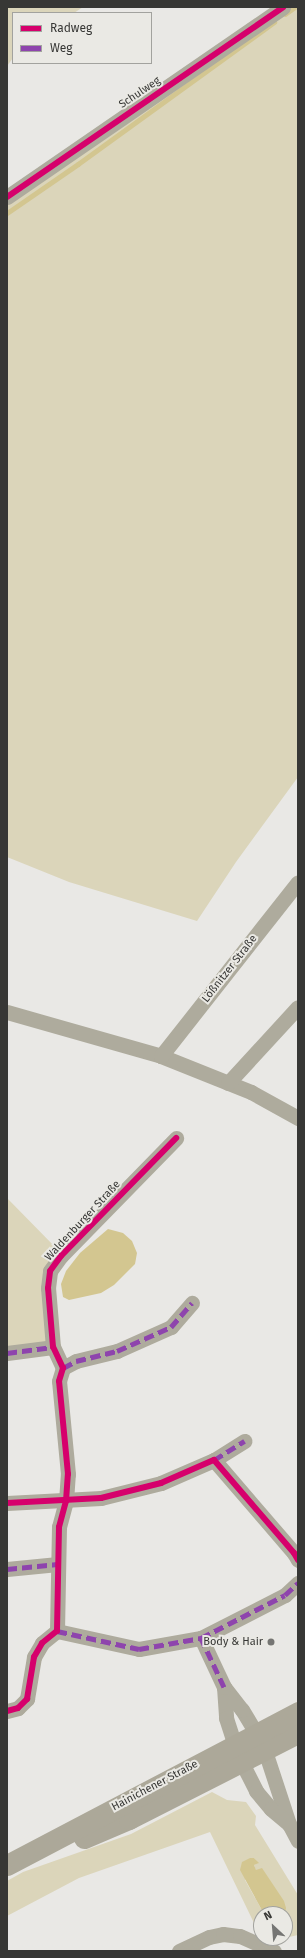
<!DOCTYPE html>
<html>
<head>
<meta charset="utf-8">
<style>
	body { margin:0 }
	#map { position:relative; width:305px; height:1958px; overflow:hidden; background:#e9e8e5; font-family:"Fira Sans",sans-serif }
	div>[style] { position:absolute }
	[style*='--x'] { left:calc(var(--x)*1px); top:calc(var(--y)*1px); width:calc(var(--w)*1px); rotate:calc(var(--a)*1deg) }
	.green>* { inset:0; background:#dbd5ba }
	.water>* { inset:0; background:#d3c690 }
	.stream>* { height:4.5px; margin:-2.25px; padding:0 2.25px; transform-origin:2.25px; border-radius:2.25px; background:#d3c690 }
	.minor>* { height:15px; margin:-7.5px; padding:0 7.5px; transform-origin:7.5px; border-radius:7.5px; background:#aeab9d }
	.secondary>* { height:21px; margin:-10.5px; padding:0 10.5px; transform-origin:10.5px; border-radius:10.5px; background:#aca899 }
	.quiet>* { height:5px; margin-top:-2.5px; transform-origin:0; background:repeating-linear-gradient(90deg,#8e44ad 0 10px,transparent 0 15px) }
	.cycleway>* { height:6px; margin:-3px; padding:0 3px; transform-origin:3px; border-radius:3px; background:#d6006c }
	.dots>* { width:11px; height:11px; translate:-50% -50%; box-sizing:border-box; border:2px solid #eae9e4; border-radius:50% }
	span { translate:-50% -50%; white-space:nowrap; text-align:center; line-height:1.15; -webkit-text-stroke:4px #eae9e4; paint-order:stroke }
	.street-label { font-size:11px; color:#373735 }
	.poi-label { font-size:11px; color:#373735 }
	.right { translate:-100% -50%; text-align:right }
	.frame { position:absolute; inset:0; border:8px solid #373735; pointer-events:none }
	.legend { position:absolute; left:12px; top:12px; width:140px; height:52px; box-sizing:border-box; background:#eae9e4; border:1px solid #a2a29e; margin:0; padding:5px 7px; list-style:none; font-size:12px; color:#373735 }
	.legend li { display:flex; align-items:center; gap:8px; height:20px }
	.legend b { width:20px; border:1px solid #a2a29e }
	.north { position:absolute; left:253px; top:1906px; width:40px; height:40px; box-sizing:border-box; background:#eae9e4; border:1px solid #a2a29e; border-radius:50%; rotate:334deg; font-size:11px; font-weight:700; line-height:16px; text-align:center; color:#373735 }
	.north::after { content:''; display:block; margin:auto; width:14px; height:18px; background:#757573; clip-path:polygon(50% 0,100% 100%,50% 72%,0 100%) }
</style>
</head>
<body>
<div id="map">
	<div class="green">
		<i style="clip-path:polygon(7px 7px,83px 7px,74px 13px,13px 13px,13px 58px,7px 66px)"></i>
		<i style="clip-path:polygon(290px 7px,298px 7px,298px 777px,236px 862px,197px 921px,69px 882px,7px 857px,7px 205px)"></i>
		<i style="clip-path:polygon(7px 1198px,58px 1250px,50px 1271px,53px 1347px,7px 1353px)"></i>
		<i style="clip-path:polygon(212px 1792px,227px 1800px,246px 1802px,256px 1816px,255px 1825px,298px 1895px,298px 1935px,285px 1938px,285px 1913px,256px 1871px,254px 1865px,258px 1863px,254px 1858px,245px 1880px,264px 1914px,261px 1914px,261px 1928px,254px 1923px,210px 1832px,79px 1878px,7px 1916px,7px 1881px,23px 1872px,131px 1834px)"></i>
	</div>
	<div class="water">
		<i style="clip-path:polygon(108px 1229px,123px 1233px,132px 1241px,137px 1253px,135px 1264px,114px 1285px,101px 1293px,69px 1300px,63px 1297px,61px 1284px,66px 1271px,80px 1253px)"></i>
		<i style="clip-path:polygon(250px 1858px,254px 1858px,259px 1863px,254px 1865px,256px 1870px,262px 1868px,284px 1901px,286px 1908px,285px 1914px,264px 1914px,240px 1870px,242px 1862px)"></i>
	</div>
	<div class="stream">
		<i style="--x:285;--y:14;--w:12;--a:-35"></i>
		<i style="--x:7;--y:213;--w:86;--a:-34.6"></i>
		<i style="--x:78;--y:164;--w:242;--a:-35.9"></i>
	</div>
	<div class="minor">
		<i style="--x:7;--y:197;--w:335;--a:-34.5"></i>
		<i style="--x:7;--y:1012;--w:160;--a:15.9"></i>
		<i style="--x:161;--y:1056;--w:97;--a:21.8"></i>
		<i style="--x:251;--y:1092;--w:54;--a:29"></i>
		<i style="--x:161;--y:1056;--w:221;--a:-51.8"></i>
		<i style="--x:228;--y:1083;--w:103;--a:-47.4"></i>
		<i style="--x:7;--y:1353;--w:46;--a:-7.4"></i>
		<i style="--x:63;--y:1368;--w:15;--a:-28"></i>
		<i style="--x:76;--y:1361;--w:42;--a:-13.7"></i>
		<i style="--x:117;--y:1351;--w:59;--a:-24"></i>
		<i style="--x:171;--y:1327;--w:32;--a:-49"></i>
		<i style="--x:214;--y:1460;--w:36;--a:-32"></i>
		<i style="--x:7;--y:1503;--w:94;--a:-3"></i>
		<i style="--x:101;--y:1498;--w:62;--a:-14"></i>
		<i style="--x:161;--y:1483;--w:58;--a:-23.5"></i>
		<i style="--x:214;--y:1460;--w:123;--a:49.3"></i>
		<i style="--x:294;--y:1553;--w:8;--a:60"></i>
		<i style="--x:7;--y:1569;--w:51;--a:-5.6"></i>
		<i style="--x:57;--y:1631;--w:84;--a:12.4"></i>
		<i style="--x:139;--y:1649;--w:63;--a:-10.1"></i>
		<i style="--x:224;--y:1687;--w:31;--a:86"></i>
		<i style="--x:226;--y:1718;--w:28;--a:72"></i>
		<i style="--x:7;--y:1711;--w:11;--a:-15"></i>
		<i style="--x:18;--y:1708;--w:13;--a:-45"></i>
		<i style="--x:27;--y:1699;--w:43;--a:-80.5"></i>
		<i style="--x:34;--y:1657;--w:16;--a:-60"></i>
		<i style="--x:42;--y:1643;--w:19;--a:-39"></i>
		<i style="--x:57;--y:1631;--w:104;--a:-88.9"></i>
		<i style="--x:59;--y:1527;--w:27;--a:-75"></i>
		<i style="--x:66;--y:1501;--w:27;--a:-86"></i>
		<i style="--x:68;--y:1474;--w:93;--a:-95.5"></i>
		<i style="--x:59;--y:1381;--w:14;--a:-73"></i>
		<i style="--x:63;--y:1368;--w:23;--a:-115"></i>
		<i style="--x:53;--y:1347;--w:59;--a:-94.8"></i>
		<i style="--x:48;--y:1288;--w:17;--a:-83"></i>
		<i style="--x:50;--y:1271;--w:19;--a:-54"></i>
		<i style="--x:61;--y:1256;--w:165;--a:-45.7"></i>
		<i style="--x:256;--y:1733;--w:27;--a:-121"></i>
		<i style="--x:242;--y:1710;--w:29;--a:-128"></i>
		<i style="--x:224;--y:1687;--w:54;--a:-115.1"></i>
		<i style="--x:201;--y:1638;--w:94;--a:-27.1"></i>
		<i style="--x:285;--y:1595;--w:18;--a:-43"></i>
		<i style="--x:265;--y:1751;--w:77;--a:71.8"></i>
		<i style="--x:289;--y:1824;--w:19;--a:62"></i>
		<i style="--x:241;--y:1761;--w:34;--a:63"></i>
		<i style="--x:256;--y:1791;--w:23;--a:50"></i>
		<i style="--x:271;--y:1809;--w:23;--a:40"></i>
		<i style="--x:179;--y:1951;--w:33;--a:-25"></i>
		<i style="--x:209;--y:1937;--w:14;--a:-12"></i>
		<i style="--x:223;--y:1934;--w:17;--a:7"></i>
		<i style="--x:240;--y:1936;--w:37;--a:24"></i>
	</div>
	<div class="secondary">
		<i style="--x:84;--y:1838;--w:49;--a:-22.9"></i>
		<i style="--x:129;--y:1819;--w:190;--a:-27"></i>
		<i style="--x:7;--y:1865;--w:329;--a:-27.7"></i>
	</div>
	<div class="quiet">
		<i style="--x:7;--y:1353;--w:46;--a:-7.4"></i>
		<i style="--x:63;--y:1368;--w:15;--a:-28"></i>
		<i style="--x:76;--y:1361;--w:42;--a:-13.7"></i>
		<i style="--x:117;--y:1351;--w:59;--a:-24"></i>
		<i style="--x:171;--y:1327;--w:32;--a:-49"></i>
		<i style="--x:214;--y:1460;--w:36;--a:-32"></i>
		<i style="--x:7;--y:1569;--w:51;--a:-5.6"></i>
		<i style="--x:57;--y:1631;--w:84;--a:12.4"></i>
		<i style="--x:139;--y:1649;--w:63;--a:-10.1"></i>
		<i style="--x:224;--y:1687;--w:54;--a:-115.1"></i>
		<i style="--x:201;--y:1638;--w:94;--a:-27.1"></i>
		<i style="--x:285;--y:1595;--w:18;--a:-43"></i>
	</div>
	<div class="cycleway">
		<i style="--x:7;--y:197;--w:335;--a:-34.5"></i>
		<i style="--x:7;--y:1503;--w:94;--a:-3"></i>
		<i style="--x:101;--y:1498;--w:62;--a:-14"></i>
		<i style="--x:161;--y:1483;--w:58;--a:-23.5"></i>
		<i style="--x:214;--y:1460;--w:123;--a:49.3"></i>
		<i style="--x:294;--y:1553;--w:8;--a:60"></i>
		<i style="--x:7;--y:1711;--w:11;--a:-15"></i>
		<i style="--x:18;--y:1708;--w:13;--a:-45"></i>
		<i style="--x:27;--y:1699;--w:43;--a:-80.5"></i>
		<i style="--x:34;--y:1657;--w:16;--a:-60"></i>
		<i style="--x:42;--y:1643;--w:19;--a:-39"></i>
		<i style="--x:57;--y:1631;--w:104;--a:-88.9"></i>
		<i style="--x:59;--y:1527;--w:27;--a:-75"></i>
		<i style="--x:66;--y:1501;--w:27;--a:-86"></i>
		<i style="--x:68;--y:1474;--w:93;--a:-95.5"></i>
		<i style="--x:59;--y:1381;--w:14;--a:-73"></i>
		<i style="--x:63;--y:1368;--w:23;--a:-115"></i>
		<i style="--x:53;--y:1347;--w:59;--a:-94.8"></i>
		<i style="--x:48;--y:1288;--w:17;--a:-83"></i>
		<i style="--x:50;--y:1271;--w:19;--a:-54"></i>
		<i style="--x:61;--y:1256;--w:165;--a:-45.7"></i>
	</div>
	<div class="dots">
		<i style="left:271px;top:1642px;background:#757573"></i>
	</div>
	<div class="street-label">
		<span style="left:140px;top:93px;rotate:-34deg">Schulweg</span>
		<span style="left:230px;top:969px;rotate:-52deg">Lößnitzer Straße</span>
		<span style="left:83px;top:1221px;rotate:-47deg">Waldenburger Straße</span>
		<span style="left:155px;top:1786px;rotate:-28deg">Hainichener Straße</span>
	</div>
	<div class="poi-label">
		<span class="right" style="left:263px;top:1642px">Body &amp; Hair</span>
	</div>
	<div class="frame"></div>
	<ul class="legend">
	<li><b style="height:5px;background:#d6006c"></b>Radweg</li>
	<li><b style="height:5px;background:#8e44ad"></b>Weg</li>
	</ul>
	<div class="north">N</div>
</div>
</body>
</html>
